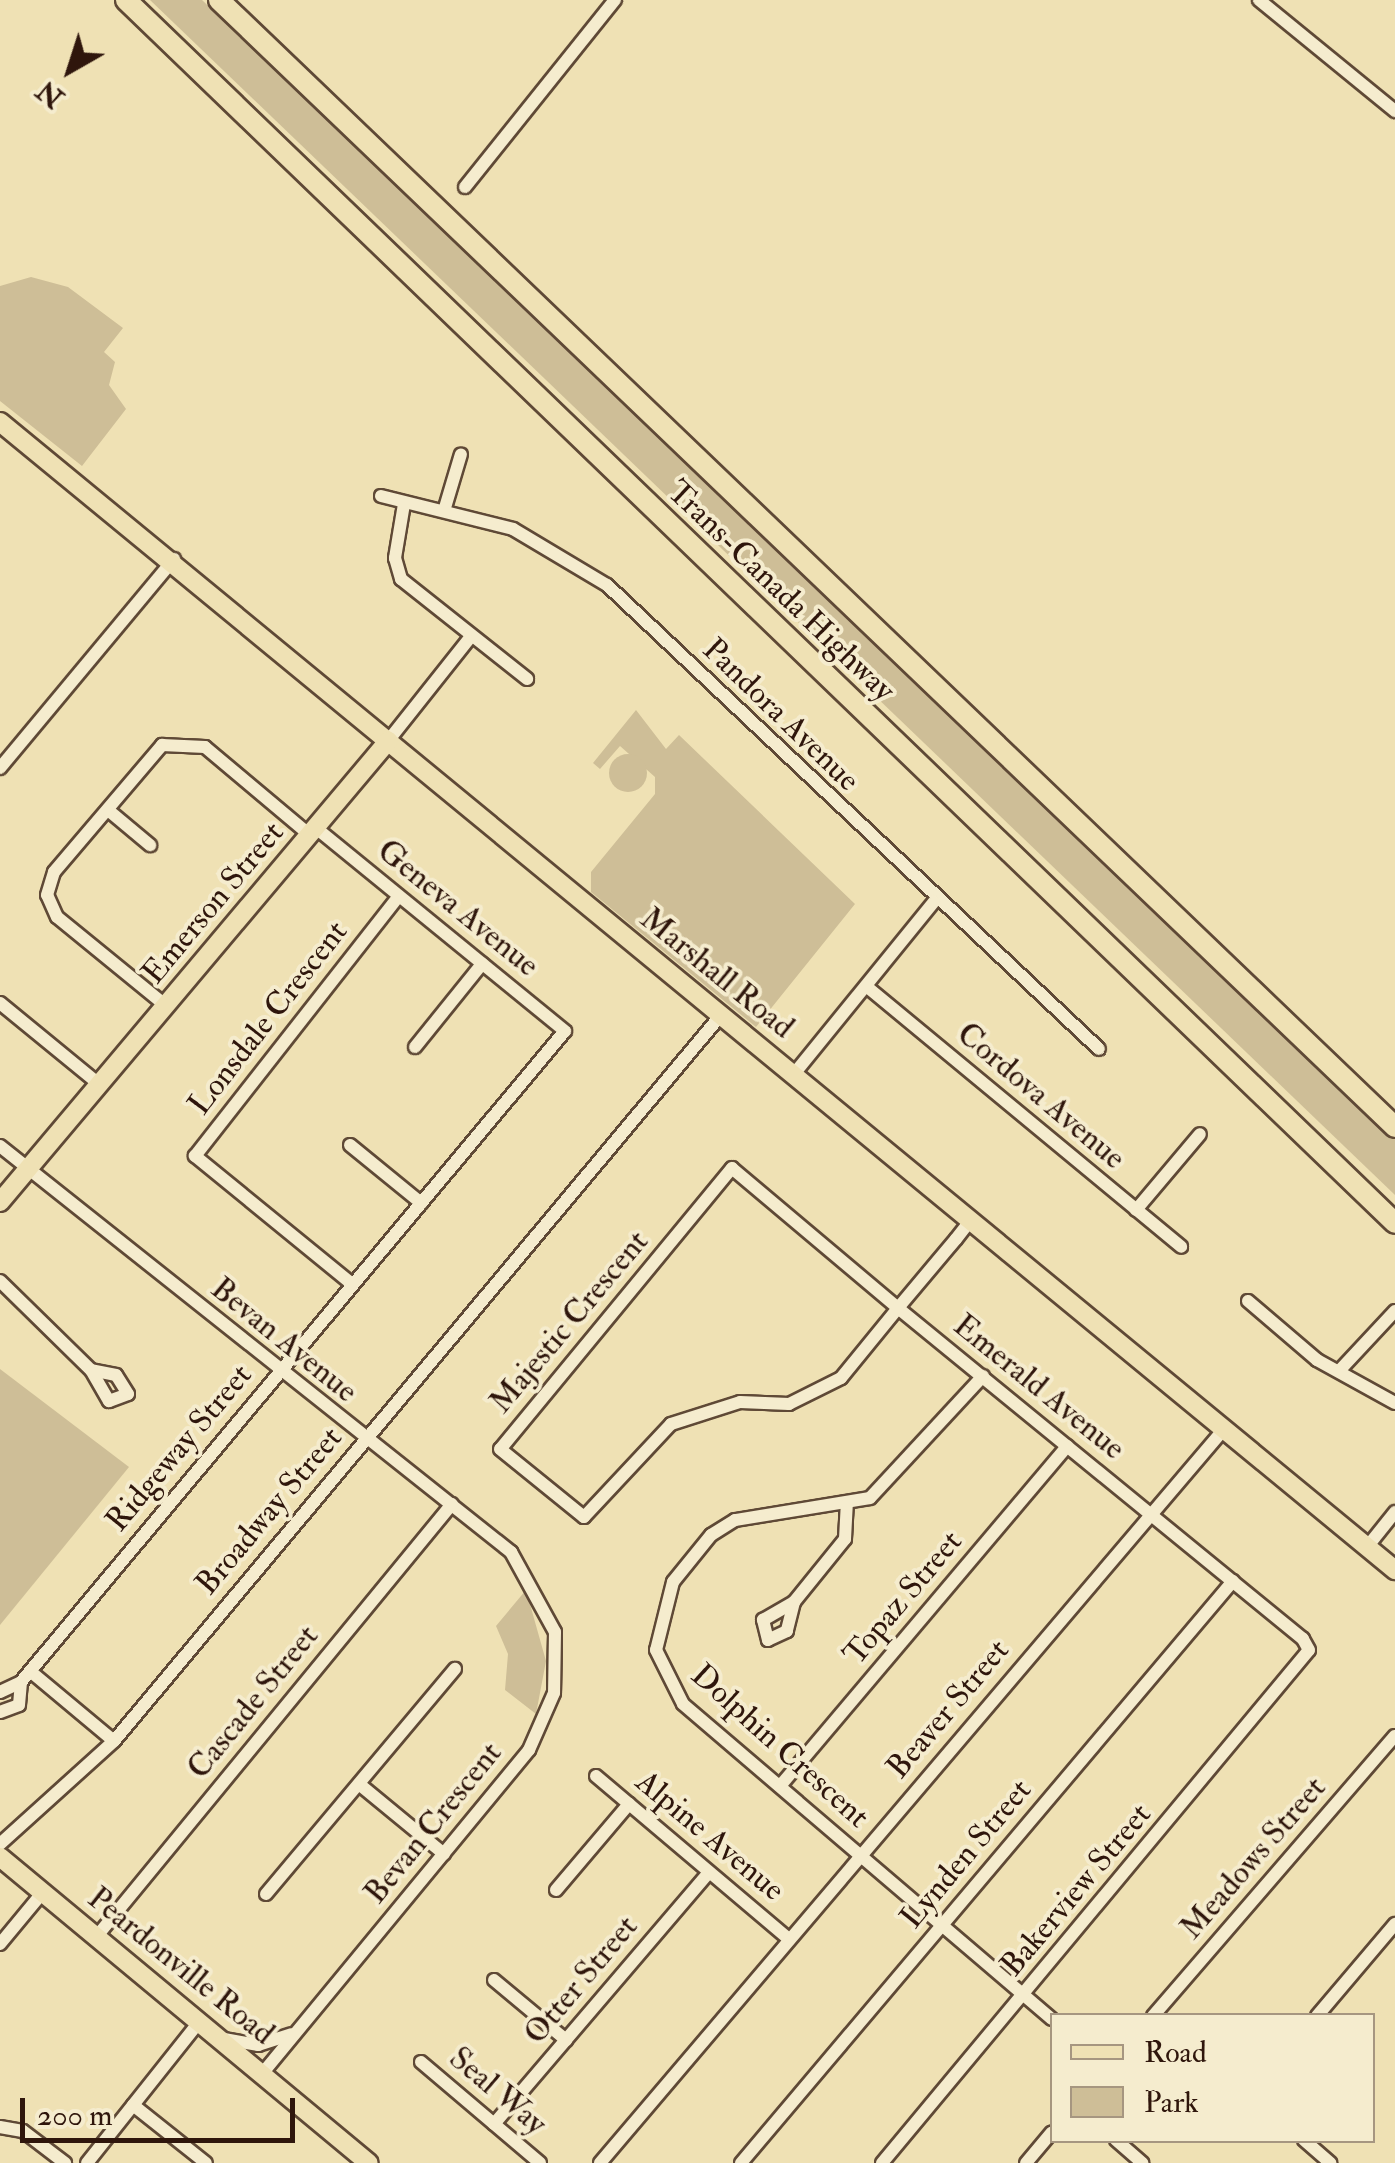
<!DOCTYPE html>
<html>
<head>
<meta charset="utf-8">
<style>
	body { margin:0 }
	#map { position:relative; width:1395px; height:2163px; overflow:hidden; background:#efe1b4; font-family:"IM FELL Double Pica",serif }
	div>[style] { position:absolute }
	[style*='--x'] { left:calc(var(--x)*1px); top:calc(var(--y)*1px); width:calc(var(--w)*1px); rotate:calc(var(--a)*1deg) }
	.green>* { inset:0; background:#cebe97 }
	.round { border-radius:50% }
	.roads { filter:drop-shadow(2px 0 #5f4936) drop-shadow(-2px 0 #5f4936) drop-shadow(0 2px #5f4936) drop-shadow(0 -2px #5f4936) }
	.minor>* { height:12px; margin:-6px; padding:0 6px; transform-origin:6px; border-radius:6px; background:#f5ecce }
	.major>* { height:18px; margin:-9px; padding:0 9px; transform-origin:9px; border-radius:9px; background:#efe1b4 }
	.highway>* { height:20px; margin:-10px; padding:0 10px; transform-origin:10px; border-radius:10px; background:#efe1b4 }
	span { translate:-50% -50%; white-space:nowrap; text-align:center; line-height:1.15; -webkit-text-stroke:8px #f5ecce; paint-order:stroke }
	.street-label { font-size:32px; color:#2f160c }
	.legend { position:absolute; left:1050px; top:2013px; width:325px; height:130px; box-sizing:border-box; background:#f5ecce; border:2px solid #a69680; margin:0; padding:12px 18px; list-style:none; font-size:30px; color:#2f160c }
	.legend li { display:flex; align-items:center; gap:20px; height:50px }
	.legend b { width:50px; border:2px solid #a69680 }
	.north { position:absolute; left:20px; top:20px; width:100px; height:100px; -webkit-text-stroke:8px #f5ecce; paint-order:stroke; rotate:219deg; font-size:28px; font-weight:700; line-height:40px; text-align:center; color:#2f160c }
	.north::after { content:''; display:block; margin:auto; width:35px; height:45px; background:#2f160c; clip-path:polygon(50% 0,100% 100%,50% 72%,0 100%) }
	.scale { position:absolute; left:20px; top:2098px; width:275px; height:45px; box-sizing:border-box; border:5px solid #2f160c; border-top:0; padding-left:12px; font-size:30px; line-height:35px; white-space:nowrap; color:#2f160c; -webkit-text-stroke:8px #f5ecce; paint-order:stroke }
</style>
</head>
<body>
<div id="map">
	<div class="green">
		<i style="clip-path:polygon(150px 0,202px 0,1143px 895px,1395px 1138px,1395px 1195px)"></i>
		<i style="clip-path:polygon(31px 277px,68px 287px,123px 328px,104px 352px,115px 362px,109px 385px,126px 409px,82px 466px,0 401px,0 286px)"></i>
		<i style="clip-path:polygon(636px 710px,666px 749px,679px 735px,855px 904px,756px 1027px,591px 892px,591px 872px,655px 794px,655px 777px,620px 746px,600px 769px,593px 763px)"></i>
		<i class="round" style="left:609px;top:754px;width:38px;height:38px"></i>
		<i style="clip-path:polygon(0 1369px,129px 1467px,0 1625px)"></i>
		<i style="clip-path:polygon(526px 1590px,546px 1661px,536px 1714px,505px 1690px,508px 1654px,496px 1626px)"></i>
	</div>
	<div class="roads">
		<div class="minor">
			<i style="--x:1259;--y:0;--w:176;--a:39.2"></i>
			<i style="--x:465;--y:187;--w:240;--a:-51.3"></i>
			<i style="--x:381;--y:496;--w:136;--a:14"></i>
			<i style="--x:513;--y:529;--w:109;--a:30.8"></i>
			<i style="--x:607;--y:585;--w:676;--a:43.32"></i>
			<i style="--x:404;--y:504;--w:55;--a:99.5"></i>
			<i style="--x:395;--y:558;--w:22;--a:74"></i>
			<i style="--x:401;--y:579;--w:161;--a:38.4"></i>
			<i style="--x:444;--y:511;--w:59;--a:-73.4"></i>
			<i style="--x:388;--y:741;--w:129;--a:-51.6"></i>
			<i style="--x:0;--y:768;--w:272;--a:-50.2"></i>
			<i style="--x:108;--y:810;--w:55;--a:39.8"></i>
			<i style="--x:866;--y:986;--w:409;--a:39.6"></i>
			<i style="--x:0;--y:1003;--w:128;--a:39.3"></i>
			<i style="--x:165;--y:1005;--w:139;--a:-140.8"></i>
			<i style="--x:57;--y:917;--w:24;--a:-114"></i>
			<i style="--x:47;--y:895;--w:24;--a:-73"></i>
			<i style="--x:54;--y:872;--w:167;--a:-49.6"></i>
			<i style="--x:162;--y:745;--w:43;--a:2.7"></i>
			<i style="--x:205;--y:747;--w:137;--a:40"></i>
			<i style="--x:415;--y:1047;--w:107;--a:-51.1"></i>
			<i style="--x:794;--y:1074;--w:222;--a:-50.9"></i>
			<i style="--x:350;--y:1145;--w:92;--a:39.2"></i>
			<i style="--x:0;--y:1146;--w:653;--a:38.47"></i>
			<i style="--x:511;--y:1552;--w:91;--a:61.2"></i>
			<i style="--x:555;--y:1632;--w:61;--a:90.9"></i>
			<i style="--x:554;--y:1693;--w:62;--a:113.7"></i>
			<i style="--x:529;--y:1750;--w:417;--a:129.5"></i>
			<i style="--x:1136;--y:1210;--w:99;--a:-49.9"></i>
			<i style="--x:0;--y:1281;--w:127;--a:44.4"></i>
			<i style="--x:91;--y:1370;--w:36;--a:60"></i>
			<i style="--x:109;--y:1401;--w:20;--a:-20"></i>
			<i style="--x:128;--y:1394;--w:22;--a:-122"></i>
			<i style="--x:116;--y:1375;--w:25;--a:-169"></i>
			<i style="--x:352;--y:1284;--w:203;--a:-140.8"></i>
			<i style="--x:195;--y:1156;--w:330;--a:-51.9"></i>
			<i style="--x:1248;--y:1301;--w:91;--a:40.5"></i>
			<i style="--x:1317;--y:1360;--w:89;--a:28.9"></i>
			<i style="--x:1339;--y:1371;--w:82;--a:-47"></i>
			<i style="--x:983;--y:1376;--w:166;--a:132.8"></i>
			<i style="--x:870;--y:1498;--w:137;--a:170.7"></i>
			<i style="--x:735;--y:1520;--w:28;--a:148"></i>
			<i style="--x:711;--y:1535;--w:60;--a:129"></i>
			<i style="--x:673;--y:1582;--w:70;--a:104"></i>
			<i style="--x:656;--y:1650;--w:60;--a:63.4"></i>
			<i style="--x:683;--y:1704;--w:485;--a:40.5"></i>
			<i style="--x:1367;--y:1547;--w:45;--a:-51.3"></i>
			<i style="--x:794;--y:1602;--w:30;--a:104"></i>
			<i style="--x:787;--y:1631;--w:21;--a:155"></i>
			<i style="--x:768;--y:1640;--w:21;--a:-104"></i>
			<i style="--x:763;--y:1620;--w:36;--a:-30"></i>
			<i style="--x:794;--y:1602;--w:81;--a:-51"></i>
			<i style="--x:845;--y:1539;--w:35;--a:-87"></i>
			<i style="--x:30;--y:1671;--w:109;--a:39.8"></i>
			<i style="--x:0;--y:1692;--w:23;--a:-25"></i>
			<i style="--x:21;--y:1682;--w:848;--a:-50.12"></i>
			<i style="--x:565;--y:1031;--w:321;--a:-140.8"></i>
			<i style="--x:0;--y:1712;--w:20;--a:-20"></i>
			<i style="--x:19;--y:1705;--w:23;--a:-85"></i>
			<i style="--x:596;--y:1776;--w:253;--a:40.2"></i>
			<i style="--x:359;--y:1784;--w:110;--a:39.5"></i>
			<i style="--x:780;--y:1786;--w:445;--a:-49.8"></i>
			<i style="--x:0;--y:1844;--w:154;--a:-42.1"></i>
			<i style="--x:114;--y:1741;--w:946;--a:-50.1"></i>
			<i style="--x:556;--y:1890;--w:113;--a:-49.7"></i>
			<i style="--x:266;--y:1894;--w:294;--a:-50"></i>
			<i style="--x:97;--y:1936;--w:559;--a:-50.59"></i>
			<i style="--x:0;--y:1944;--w:67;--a:-50.4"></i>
			<i style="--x:494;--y:1980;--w:94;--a:39.8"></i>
			<i style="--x:1153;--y:2016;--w:370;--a:-49.2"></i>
			<i style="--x:1317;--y:2016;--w:121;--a:-49.7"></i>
			<i style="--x:224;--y:2039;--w:35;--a:10"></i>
			<i style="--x:258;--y:2045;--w:35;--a:-18"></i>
			<i style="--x:421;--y:2062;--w:156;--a:40.3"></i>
			<i style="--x:133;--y:2105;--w:93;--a:38.5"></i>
			<i style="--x:494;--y:2124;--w:331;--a:-49.5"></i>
			<i style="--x:0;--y:2127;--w:23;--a:10"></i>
			<i style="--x:23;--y:2131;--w:53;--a:37.3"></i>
			<i style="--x:1116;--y:2140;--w:35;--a:41"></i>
			<i style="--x:1304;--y:2140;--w:35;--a:41"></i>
			<i style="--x:87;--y:2163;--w:181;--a:-51.5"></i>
			<i style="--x:600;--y:2163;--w:963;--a:-49.63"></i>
			<i style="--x:741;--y:2163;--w:762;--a:-49.79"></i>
			<i style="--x:882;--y:2163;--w:667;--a:-50.23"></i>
			<i style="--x:1309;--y:1650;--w:13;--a:-119"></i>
			<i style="--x:1303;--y:1639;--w:523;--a:-140.74"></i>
			<i style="--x:898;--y:1308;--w:217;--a:-139.9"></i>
			<i style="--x:732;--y:1168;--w:364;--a:129.5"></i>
			<i style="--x:500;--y:1449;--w:108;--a:39"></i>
			<i style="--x:584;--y:1517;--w:127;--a:-46.9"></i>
			<i style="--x:671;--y:1424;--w:72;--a:-17.7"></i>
			<i style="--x:740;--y:1402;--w:49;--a:2.3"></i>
			<i style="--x:789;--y:1404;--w:58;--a:-26.6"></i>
			<i style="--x:841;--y:1378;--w:90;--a:-50.8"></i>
			<i style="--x:898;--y:1308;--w:90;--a:-50"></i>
			<i style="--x:956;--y:1239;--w:24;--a:-52"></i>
			<i style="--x:1026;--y:2163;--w:40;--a:-50"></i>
		</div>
		<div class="major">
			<i style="--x:0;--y:422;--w:1807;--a:39.45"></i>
			<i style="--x:0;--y:1202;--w:603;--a:-49.91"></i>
			<i style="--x:0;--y:1857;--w:479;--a:39.7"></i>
		</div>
		<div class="highway">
			<i style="--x:126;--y:0;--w:1762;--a:43.94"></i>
			<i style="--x:219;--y:0;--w:1629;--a:43.78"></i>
		</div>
	</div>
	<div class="street-label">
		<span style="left:781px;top:591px;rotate:44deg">Trans-Canada Highway</span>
		<span style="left:781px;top:715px;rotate:44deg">Pandora Avenue</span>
		<span style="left:213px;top:903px;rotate:-50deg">Emerson Street</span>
		<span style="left:458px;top:908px;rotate:39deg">Geneva Avenue</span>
		<span style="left:717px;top:973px;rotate:39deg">Marshall Road</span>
		<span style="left:268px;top:1018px;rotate:-52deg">Lonsdale Crescent</span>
		<span style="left:1041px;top:1096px;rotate:40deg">Cordova Avenue</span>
		<span style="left:569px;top:1322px;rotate:-50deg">Majestic Crescent</span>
		<span style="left:284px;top:1340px;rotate:39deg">Bevan Avenue</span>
		<span style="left:1039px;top:1387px;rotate:39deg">Emerald Avenue</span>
		<span style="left:179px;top:1448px;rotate:-50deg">Ridgeway Street</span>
		<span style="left:269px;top:1511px;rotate:-50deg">Broadway Street</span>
		<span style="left:903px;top:1598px;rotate:-50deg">Topaz Street</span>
		<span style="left:253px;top:1702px;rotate:-51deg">Cascade Street</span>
		<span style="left:948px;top:1709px;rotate:-50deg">Beaver Street</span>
		<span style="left:780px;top:1746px;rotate:42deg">Dolphin Crescent</span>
		<span style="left:433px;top:1823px;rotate:-51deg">Bevan Crescent</span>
		<span style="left:710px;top:1836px;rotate:40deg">Alpine Avenue</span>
		<span style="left:966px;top:1854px;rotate:-50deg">Lynden Street</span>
		<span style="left:1253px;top:1858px;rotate:-49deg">Meadows Street</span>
		<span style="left:1076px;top:1890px;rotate:-50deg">Bakerview Street</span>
		<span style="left:181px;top:1966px;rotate:39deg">Peardonville Road</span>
		<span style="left:581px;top:1980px;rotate:-50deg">Otter Street</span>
		<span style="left:498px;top:2091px;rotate:40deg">Seal Way</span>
	</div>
	<ul class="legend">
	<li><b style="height:12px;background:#efe1b4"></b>Road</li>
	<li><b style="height:28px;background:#cebe97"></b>Park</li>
	</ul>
	<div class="north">N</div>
	<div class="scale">200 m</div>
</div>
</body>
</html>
